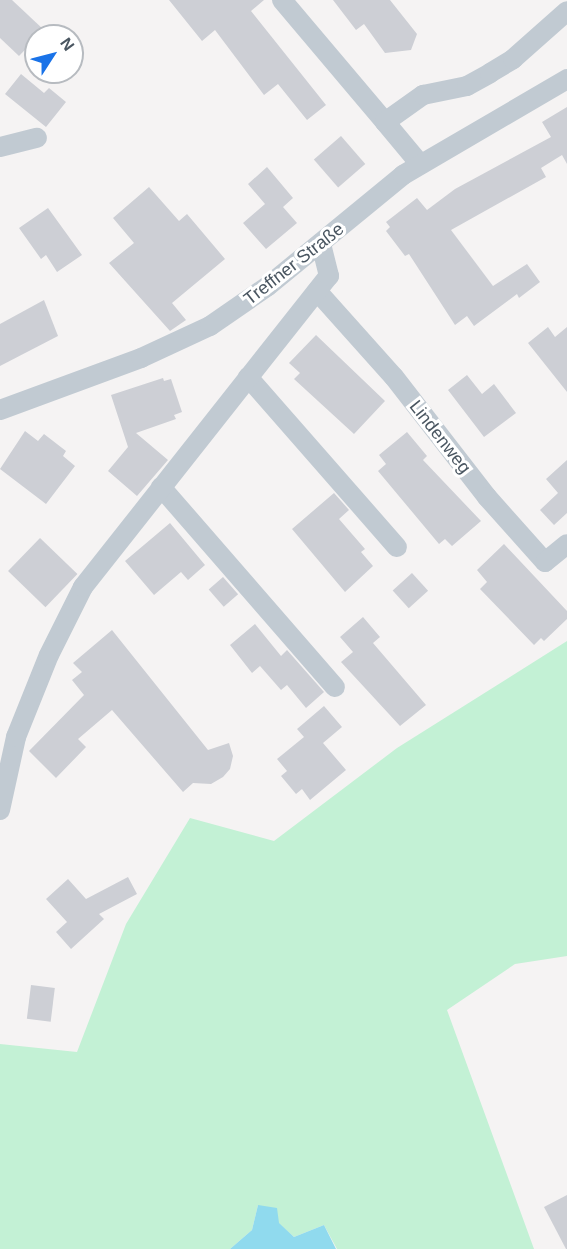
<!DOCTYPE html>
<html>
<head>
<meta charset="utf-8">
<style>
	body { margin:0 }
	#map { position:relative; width:567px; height:1249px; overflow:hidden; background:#f5f3f3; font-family:Arial,sans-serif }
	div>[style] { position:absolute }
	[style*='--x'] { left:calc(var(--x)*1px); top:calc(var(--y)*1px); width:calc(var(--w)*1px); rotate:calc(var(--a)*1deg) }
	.green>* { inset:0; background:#c3f1d5 }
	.water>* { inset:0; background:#90daee }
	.building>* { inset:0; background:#cdcfd5; transform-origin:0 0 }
	.minor>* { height:20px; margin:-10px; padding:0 10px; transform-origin:10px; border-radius:10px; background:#c1cad2 }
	span { translate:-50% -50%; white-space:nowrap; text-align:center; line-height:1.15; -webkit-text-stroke:6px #fff; paint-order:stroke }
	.street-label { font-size:18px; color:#4a5661 }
	.north { position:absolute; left:24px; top:24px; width:60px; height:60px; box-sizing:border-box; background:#fff; border:2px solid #b7bbc0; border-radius:50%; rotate:54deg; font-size:16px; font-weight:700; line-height:24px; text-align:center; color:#4a5661 }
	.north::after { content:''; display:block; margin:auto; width:21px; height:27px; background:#1a73e8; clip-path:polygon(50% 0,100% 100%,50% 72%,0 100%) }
</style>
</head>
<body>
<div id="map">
	<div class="green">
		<i style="clip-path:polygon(567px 641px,567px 956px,515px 964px,447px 1010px,534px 1249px,337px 1249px,324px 1225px,294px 1237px,258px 1205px,252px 1230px,230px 1249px,0 1249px,0 1044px,77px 1052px,126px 924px,190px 818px,274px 841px,397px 748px)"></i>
	</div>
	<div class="water">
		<i style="clip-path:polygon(258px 1205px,277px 1208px,279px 1223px,294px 1237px,324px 1225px,336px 1249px,230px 1249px,252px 1230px)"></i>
	</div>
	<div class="building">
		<i style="clip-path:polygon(0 0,12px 0,44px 30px,19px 56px,0 38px)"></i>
		<i style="clip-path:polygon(169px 0,264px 0,251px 11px,326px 105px,307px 120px,278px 84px,264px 95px,215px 30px,202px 41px)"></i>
		<i style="clip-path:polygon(333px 0,390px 0,417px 34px,411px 50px,385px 53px,364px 24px,356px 30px)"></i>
		<i style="clip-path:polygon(21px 74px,44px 93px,49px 88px,66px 102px,46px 127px,5px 94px)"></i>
		<i style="clip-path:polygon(567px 107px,567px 164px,562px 155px,541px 168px,546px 177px,451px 230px,493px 286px,527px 264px,540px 282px,519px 298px,517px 294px,474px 326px,467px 316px,455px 325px,409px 254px,405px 256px,386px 231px,390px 227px,386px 222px,417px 198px,427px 210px,455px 189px,551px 137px,542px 122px)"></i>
		<i style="left:341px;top:136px;width:37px;height:36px;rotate:49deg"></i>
		<i style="clip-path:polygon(267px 167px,293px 198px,283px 207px,297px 223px,266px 249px,243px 223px,265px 204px,248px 184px)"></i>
		<i style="clip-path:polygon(149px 187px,179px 221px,187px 214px,225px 259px,172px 303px,186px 320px,170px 331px,109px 263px,134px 243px,113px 218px)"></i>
		<i style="clip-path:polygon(48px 208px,82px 255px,57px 272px,46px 255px,41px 259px,19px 228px)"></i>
		<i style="clip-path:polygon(44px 300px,58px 336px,0 366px,0 324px)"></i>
		<i style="clip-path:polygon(548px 327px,555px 337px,567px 327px,567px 392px,528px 343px)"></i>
		<i style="clip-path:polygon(316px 335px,385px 401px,354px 434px,294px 379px,300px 373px,289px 363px)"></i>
		<i style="clip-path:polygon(467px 375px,482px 394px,494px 384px,516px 413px,484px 437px,448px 390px)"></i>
		<i style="clip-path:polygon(163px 378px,164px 381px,171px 379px,182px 412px,174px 415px,176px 419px,136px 433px,168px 460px,137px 496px,108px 471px,128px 447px,111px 395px)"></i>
		<i style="clip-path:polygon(25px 431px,38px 441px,44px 434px,66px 451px,63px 456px,75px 466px,46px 504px,0 469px)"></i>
		<i style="clip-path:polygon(407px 432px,427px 456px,423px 460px,481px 521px,452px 546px,445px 539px,439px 544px,378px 471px,386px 464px,379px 455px)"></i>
		<i style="clip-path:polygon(567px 460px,567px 513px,554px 525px,540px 510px,558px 493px,546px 479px)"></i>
		<i style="clip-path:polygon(334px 493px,349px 510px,339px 519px,365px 549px,361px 552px,373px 566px,345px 592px,292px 529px)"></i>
		<i style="clip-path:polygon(170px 523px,205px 565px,188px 580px,181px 572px,154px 595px,125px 561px)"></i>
		<i style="left:40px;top:538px;width:52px;height:46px;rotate:44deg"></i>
		<i style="clip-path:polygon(504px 544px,567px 611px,567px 619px,544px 641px,541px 638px,534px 645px,480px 589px,487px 582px,477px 570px)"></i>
		<i style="left:412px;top:573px;width:24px;height:26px;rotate:48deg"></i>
		<i style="left:223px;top:577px;width:23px;height:19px;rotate:49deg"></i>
		<i style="clip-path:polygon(363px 617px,380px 637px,373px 643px,426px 705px,400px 726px,341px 662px,353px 652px,340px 637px)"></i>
		<i style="clip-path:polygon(255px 624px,281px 656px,287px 650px,324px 692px,306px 708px,287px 685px,281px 690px,260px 666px,252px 673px,230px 645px)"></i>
		<i style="clip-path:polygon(112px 630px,208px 750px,229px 743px,233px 756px,230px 769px,223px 777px,211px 784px,193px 783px,183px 792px,112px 710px,78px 739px,86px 747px,56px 778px,29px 751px,84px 695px,72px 680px,82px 672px,73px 663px)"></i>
		<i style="clip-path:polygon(324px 706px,342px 727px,323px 743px,346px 770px,310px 800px,302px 789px,296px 794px,281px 776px,287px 771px,277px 759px,304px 737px,297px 729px)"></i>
		<i style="clip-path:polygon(128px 877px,137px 894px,99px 914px,104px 919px,71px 949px,56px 932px,67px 922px,46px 899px,68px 879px,86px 899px)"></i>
		<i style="left:31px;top:985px;width:24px;height:34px;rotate:7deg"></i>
		<i style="clip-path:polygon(567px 1195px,567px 1249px,566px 1249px,544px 1207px)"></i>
	</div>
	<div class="minor">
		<i style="--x:282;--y:0;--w:160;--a:49.8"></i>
		<i style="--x:0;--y:147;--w:38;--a:-14"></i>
		<i style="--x:420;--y:164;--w:55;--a:-129.8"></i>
		<i style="--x:385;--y:122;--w:47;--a:-35.4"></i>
		<i style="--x:423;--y:95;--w:45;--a:-11.6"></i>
		<i style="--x:467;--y:86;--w:26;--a:-29"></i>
		<i style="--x:490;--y:73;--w:27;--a:-31"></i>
		<i style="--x:513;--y:59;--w:72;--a:-41.6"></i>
		<i style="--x:317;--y:291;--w:115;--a:48.2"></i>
		<i style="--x:394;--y:377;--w:152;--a:52.2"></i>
		<i style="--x:487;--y:497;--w:87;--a:48.3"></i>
		<i style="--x:545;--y:562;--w:28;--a:-39"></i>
		<i style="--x:248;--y:377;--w:226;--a:48.8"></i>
		<i style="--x:0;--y:410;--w:150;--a:-20.2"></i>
		<i style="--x:141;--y:358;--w:76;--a:-24.9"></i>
		<i style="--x:210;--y:326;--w:70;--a:-34.6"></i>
		<i style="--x:268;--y:286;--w:175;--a:-39.4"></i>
		<i style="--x:403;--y:175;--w:190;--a:-30.3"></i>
		<i style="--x:161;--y:487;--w:265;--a:49"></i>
		<i style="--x:0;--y:810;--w:75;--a:-77.6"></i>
		<i style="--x:16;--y:737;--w:88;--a:-68.1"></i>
		<i style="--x:49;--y:655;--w:76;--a:-63.4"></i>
		<i style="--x:83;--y:587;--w:397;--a:-51.7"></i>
		<i style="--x:329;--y:276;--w:34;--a:-104"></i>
	</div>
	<div class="street-label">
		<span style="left:294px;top:264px;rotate:-38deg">Treffner Straße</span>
		<span style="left:440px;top:437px;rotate:52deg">Lindenweg</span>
	</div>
	<div class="north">N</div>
</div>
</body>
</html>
